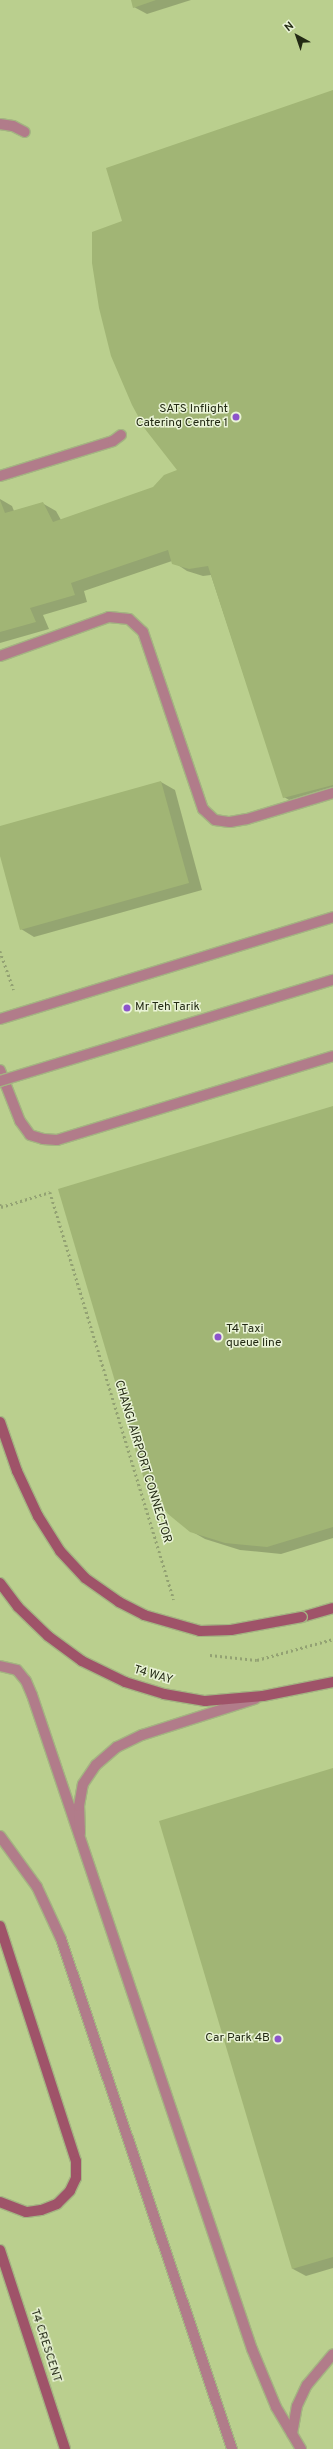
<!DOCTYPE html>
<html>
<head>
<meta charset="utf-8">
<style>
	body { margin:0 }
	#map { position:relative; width:333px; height:2449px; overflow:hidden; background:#c4d79d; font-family:Overpass,sans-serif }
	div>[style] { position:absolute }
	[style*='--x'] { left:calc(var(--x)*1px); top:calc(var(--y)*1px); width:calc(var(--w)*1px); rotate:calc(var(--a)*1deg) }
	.built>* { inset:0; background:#bacf8e; transform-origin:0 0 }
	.shadow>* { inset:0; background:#0003 }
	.building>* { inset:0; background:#a1b575 }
	.path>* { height:2.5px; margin-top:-1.25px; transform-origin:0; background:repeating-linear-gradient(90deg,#93a273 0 2px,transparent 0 5px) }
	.roads { filter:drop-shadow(1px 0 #a4b482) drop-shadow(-1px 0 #a4b482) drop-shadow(0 1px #a4b482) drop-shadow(0 -1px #a4b482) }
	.service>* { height:10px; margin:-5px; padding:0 5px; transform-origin:5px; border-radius:5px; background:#b17c8a }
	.secondary>* { height:10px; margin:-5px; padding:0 5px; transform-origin:5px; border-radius:5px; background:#9f5369 }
	.bridges { filter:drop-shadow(1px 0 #a4b482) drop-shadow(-1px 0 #a4b482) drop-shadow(0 1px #a4b482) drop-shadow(0 -1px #a4b482) }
	.service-bridge>* { height:10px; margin:-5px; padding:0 5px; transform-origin:5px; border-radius:5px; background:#b17c8a }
	.secondary-bridge>* { height:10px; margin:-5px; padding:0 5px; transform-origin:5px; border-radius:5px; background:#9f5369 }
	.dots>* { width:11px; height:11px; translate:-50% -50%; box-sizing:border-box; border:2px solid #e9f3d6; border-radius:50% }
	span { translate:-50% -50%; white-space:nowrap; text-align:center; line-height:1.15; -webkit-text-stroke:3px #e9f3d6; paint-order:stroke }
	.poi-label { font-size:12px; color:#232a14 }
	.right { translate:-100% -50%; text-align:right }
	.left { translate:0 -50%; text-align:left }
	.street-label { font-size:12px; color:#232a14 }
	.north { position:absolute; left:277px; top:16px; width:40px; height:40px; -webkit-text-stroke:3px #e9f3d6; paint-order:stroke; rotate:320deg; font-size:11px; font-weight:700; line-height:16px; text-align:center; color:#232a14 }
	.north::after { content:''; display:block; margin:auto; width:14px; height:18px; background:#232a14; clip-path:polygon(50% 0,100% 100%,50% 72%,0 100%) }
</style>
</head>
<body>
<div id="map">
	<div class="built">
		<i style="left:0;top:0;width:333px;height:2449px"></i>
	</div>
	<div class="shadow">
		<i style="clip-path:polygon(132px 0,191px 0,147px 14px,134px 7px)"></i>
		<i style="clip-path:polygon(333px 92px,333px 795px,296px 804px,284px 797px,211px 575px,203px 576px,187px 571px,172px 561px,84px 591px,87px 602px,43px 615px,49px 629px,0 643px,0 499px,12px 506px,14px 511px,42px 503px,56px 511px,61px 520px,154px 488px,179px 471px,123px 222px)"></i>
		<i style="clip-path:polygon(161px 782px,175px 790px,202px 890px,34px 937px,21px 929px,0 853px,0 827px)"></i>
		<i style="clip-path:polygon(333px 1107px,333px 1538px,281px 1554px,240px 1550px,205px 1539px,191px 1531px)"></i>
		<i style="clip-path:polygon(333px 1769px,333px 2268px,306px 2276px,293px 2269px)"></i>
	</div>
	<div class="building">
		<i style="clip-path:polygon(131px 0,156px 0,133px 8px)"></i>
		<i style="clip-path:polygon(333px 90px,333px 785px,283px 798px,208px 566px,189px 569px,172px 564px,168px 550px,71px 583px,75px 595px,30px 608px,36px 622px,0 632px,0 500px,5px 513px,43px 502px,53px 522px,153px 487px,164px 475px,177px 470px,145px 429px,132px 405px,111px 356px,99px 308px,92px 263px,92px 232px,122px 221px,106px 168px)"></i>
		<i style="clip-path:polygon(161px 781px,189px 883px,20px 930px,0 856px,0 826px)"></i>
		<i style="clip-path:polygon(333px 1106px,333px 1527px,267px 1547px,225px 1543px,190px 1532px,168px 1514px,146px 1486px,58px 1189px)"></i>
		<i style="clip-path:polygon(333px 1768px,333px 2257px,292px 2269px,159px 1821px)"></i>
	</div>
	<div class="path">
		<i style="--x:0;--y:951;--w:41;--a:70.3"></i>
		<i style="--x:0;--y:1204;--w:3;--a:72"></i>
		<i style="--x:1;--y:1207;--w:51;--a:-17"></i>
		<i style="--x:50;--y:1192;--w:426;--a:73.1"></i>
		<i style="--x:210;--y:1655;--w:47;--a:6.1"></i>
		<i style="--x:257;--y:1660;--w:79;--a:-15.4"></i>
	</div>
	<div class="roads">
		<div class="service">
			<i style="--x:0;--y:124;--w:13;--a:9"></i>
			<i style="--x:13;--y:126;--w:13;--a:27"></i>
			<i style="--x:0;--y:476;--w:118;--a:-17.2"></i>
			<i style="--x:113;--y:441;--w:10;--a:-37"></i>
			<i style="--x:0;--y:656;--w:116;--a:-19.7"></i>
			<i style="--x:109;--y:617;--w:20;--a:6"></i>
			<i style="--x:129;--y:619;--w:19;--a:43"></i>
			<i style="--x:143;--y:632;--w:187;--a:71.3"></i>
			<i style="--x:203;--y:809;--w:16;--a:43"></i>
			<i style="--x:215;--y:820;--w:15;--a:8"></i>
			<i style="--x:230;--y:822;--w:17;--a:-10"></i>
			<i style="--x:247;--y:819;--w:90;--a:-16.8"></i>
			<i style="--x:0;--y:1070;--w:55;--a:68.6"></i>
			<i style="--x:20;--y:1121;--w:17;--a:54"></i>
			<i style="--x:30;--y:1135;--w:14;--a:17"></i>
			<i style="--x:43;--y:1139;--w:14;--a:4"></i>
			<i style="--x:57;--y:1140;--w:288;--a:-16.9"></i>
			<i style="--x:0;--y:1666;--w:17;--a:13"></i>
			<i style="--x:17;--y:1670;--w:14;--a:51"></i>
			<i style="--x:26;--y:1681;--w:15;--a:67"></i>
			<i style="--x:32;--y:1695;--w:690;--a:71.41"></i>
			<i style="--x:252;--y:2349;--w:63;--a:67.5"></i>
			<i style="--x:276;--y:2407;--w:49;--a:59.2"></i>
			<i style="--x:80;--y:1833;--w:27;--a:-92"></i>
			<i style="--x:79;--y:1806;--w:22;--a:-80"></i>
			<i style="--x:83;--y:1784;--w:23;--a:-56"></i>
			<i style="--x:96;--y:1765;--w:28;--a:-41"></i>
			<i style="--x:117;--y:1747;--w:28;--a:-26"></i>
			<i style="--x:142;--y:1735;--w:119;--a:-17.7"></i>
			<i style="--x:0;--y:1836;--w:63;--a:54"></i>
			<i style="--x:37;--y:1887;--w:57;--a:65.2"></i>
			<i style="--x:61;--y:1939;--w:538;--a:71.46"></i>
			<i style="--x:292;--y:2434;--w:28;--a:-80"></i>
			<i style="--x:297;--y:2406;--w:23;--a:-65"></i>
			<i style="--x:307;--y:2385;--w:40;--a:-50"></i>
		</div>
		<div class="secondary">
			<i style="--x:0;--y:1583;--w:30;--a:53"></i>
			<i style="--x:18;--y:1607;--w:42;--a:44"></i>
			<i style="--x:48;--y:1636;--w:42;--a:36.3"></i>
			<i style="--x:82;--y:1661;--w:48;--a:26"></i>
			<i style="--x:125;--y:1682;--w:41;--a:17.1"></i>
			<i style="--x:164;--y:1694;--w:42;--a:9.7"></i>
			<i style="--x:205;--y:1701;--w:58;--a:-4.9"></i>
			<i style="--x:263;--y:1696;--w:71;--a:-11.3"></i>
			<i style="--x:302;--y:1617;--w:32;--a:-16"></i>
			<i style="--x:0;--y:1926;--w:247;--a:72.1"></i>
			<i style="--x:76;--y:2161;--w:17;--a:90"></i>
			<i style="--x:76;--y:2178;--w:14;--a:115"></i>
			<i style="--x:70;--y:2191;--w:18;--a:135"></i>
			<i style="--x:57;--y:2204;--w:17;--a:159"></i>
			<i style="--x:41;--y:2210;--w:15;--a:172"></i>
			<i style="--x:26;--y:2212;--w:28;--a:-159"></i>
			<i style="--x:0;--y:2250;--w:209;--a:71.9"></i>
		</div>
	</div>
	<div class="bridges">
		<div class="service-bridge">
			<i style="--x:0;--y:1019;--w:348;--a:-17"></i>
			<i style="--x:0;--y:1081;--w:348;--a:-16.9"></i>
		</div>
		<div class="secondary-bridge">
			<i style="--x:0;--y:1422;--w:52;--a:70.9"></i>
			<i style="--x:17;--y:1471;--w:50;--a:65"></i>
			<i style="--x:38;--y:1516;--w:41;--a:57.8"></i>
			<i style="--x:60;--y:1551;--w:37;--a:47"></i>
			<i style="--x:85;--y:1578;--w:42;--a:35.2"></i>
			<i style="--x:119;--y:1602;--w:28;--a:27"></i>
			<i style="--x:144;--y:1615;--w:58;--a:15.9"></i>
			<i style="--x:200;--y:1631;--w:31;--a:-2"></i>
			<i style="--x:231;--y:1630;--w:72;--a:-10.4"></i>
		</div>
	</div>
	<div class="dots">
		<i style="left:236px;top:417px;background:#8c54cb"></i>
		<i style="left:127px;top:1008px;background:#8c54cb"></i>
		<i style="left:218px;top:1337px;background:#8c54cb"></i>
		<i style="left:278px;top:2039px;background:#8c54cb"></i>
	</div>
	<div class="poi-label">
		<span class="right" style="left:228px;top:417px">SATS Inflight<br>Catering Centre 1</span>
		<span class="left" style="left:135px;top:1008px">Mr Teh Tarik</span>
		<span class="left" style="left:226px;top:1337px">T4 Taxi<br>queue line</span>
		<span class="right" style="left:270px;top:2039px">Car Park 4B</span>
	</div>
	<div class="street-label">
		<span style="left:142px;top:1462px;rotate:73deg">CHANGI AIRPORT CONNECTOR</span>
		<span style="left:153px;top:1676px;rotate:16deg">T4 WAY</span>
		<span style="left:45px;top:2346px;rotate:72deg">T4 CRESCENT</span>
	</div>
	<div class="north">N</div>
</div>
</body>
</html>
